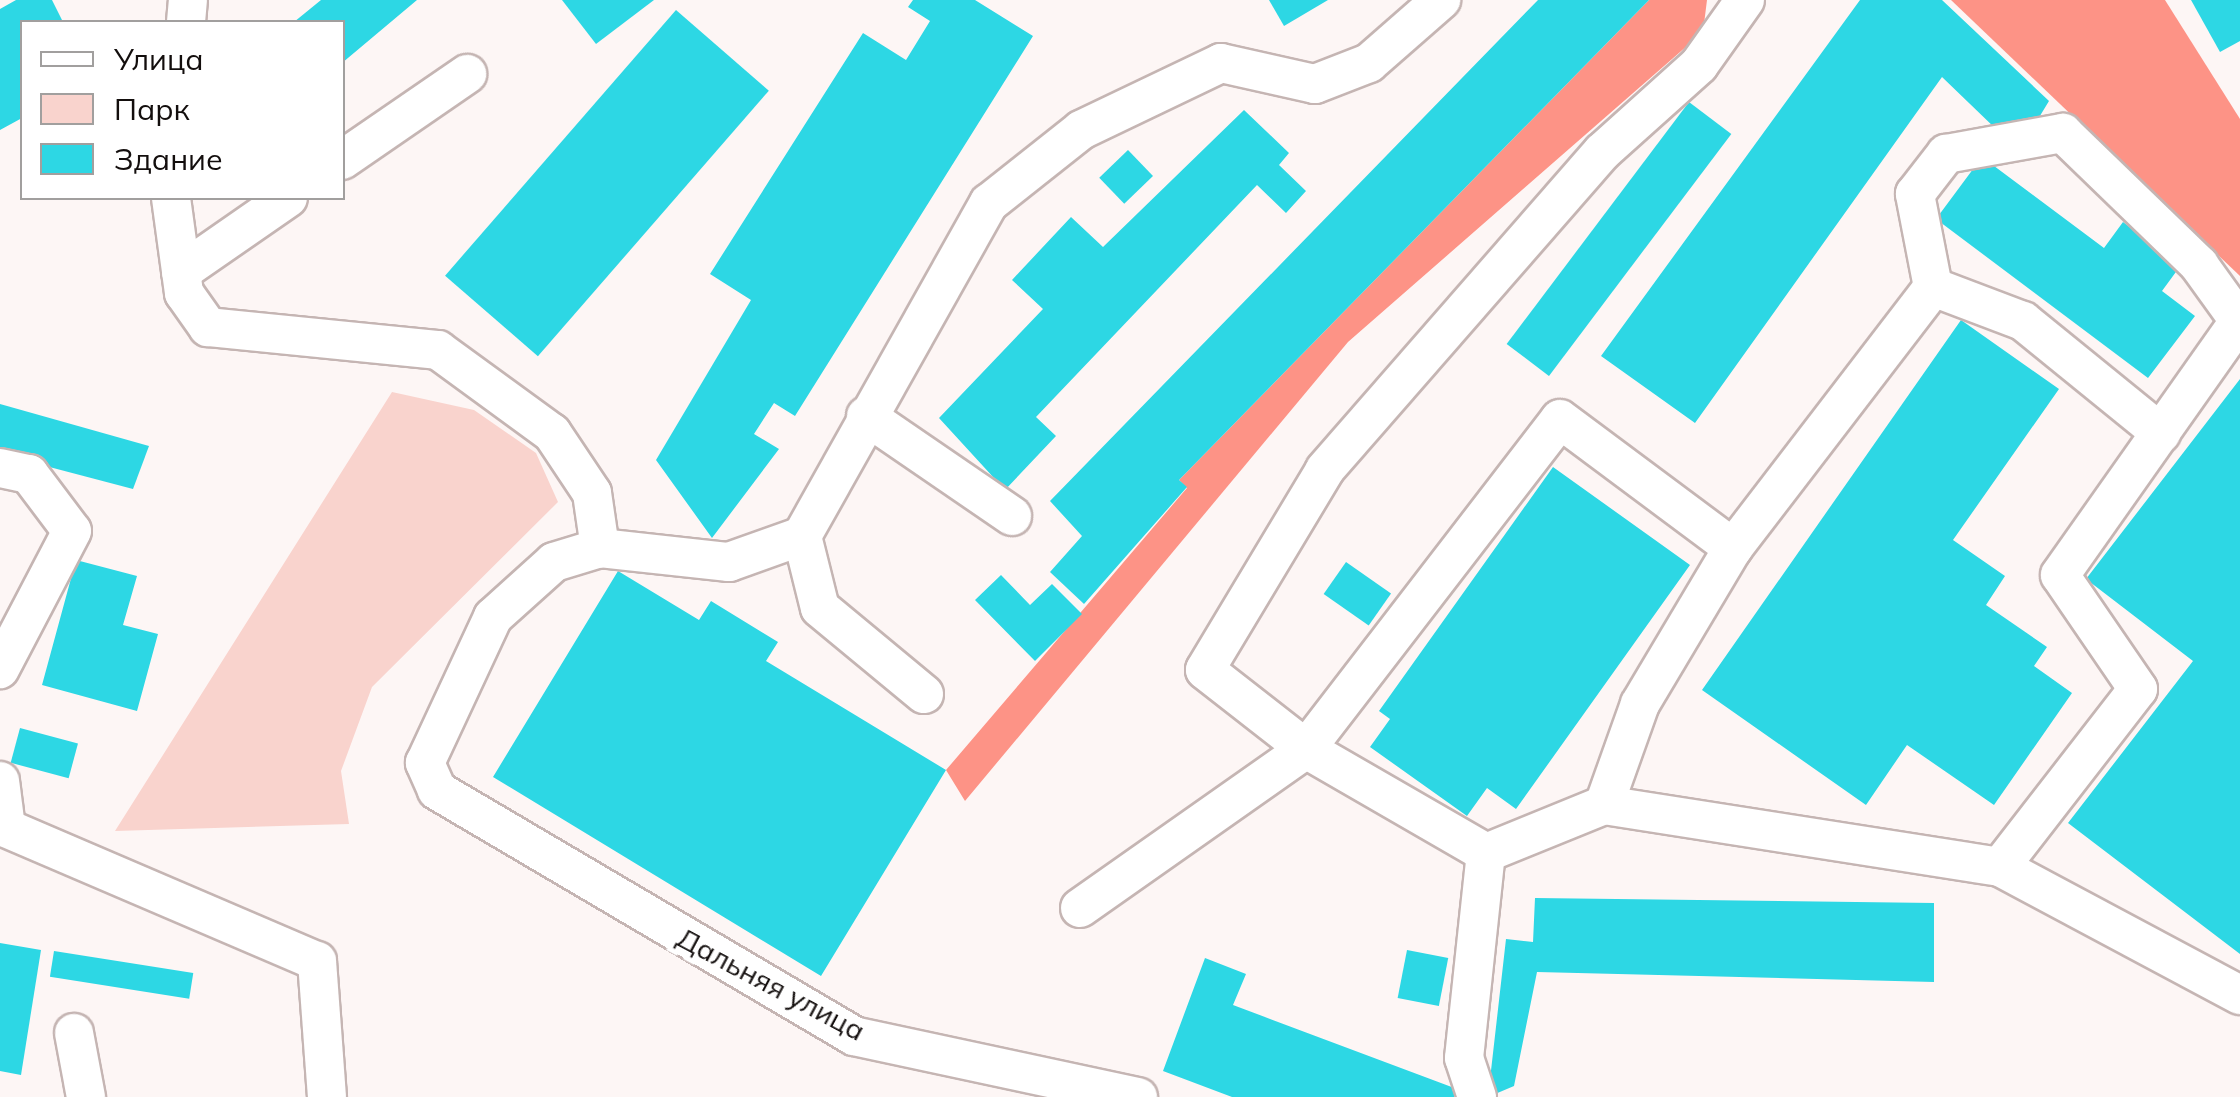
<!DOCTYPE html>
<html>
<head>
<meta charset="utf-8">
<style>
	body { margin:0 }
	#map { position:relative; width:2240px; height:1097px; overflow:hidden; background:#fdf6f5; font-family:Mulish,sans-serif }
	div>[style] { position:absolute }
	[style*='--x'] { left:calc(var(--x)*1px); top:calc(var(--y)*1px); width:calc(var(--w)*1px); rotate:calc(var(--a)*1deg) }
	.green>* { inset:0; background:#f9d3cd }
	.forest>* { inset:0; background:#fd9386 }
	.building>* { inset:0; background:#2dd7e4; transform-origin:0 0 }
	.roads { filter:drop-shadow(2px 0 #c5b5b3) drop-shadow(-2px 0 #c5b5b3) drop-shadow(0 2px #c5b5b3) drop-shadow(0 -2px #c5b5b3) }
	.minor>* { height:38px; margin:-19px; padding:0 19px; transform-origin:19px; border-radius:19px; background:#fff }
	span { translate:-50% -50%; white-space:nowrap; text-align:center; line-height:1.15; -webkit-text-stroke:10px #fff; paint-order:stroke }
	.street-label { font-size:28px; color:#130e0d }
	.legend { position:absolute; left:20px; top:20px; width:325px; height:180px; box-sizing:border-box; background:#fff; border:2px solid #a19f9e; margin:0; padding:12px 18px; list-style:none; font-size:30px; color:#130e0d }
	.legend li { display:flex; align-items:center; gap:20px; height:50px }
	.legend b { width:50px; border:2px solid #a19f9e }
</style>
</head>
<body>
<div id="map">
	<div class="green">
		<i style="clip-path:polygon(392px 392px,474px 410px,536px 453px,558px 502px,372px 687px,341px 771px,349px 824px,115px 831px)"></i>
	</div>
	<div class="forest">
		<i style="clip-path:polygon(1649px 0,1707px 0,1703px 32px,1348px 342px,965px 801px,946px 770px,1187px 488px,1179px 480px)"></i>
		<i style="clip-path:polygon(1951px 0,2165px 0,2240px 119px,2240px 276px)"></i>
	</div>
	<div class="building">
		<i style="clip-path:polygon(16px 0,52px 0,63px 22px,22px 22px,22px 118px,0 130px,0 9px)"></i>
		<i style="clip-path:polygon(321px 0,417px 0,342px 63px,342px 22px,294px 22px)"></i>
		<i style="clip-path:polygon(562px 0,654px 0,596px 44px)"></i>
		<i style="clip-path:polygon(913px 0,975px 0,1033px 36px,795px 416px,774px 403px,754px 434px,779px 449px,712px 538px,656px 460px,751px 300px,710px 274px,863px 33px,906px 60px,930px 21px,908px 7px)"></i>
		<i style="clip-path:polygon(1269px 0,1328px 0,1284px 26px)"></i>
		<i style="clip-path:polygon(1538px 0,1649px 0,1179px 480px,1187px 487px,1084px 604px,1050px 572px,1082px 536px,1050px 501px)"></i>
		<i style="clip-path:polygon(1860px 0,1942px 0,2049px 101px,2032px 129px,1997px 130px,1942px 77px,1695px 423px,1601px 356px)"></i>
		<i style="clip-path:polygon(2191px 0,2240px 0,2240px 41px,2220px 52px)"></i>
		<i style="left:676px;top:10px;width:123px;height:352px;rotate:41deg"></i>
		<i style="left:1689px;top:102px;width:53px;height:303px;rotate:37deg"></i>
		<i style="clip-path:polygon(1244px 110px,1289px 153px,1279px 165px,1306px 191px,1286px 213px,1257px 185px,1036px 417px,1056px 436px,1005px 490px,939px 418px,1043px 309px,1012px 280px,1071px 217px,1103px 247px)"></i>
		<i style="left:1128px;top:150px;width:36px;height:40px;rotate:46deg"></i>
		<i style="clip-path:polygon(1982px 157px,2104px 248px,2123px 222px,2181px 265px,2162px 291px,2195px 316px,2148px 378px,1936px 219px)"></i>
		<i style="clip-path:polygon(1961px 320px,2059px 389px,1953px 540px,2005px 576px,1986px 605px,2047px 647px,2034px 666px,2072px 693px,1994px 805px,1907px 745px,1866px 805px,1702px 690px)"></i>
		<i style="clip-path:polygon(2240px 379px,2240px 954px,2068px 823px,2193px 661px,2086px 579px)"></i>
		<i style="clip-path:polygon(0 404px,149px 446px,133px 489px,0 454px)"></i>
		<i style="clip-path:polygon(1553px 467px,1690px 565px,1516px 809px,1487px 788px,1467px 816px,1370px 747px,1390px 719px,1379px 711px)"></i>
		<i style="clip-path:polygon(76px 560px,137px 576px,123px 625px,158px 634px,137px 711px,42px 685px)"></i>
		<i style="left:1346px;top:562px;width:55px;height:39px;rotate:35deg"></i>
		<i style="clip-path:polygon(618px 571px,699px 620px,711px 601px,778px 642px,766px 661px,946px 770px,821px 976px,493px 777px)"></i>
		<i style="clip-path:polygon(1001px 575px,1030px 605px,1052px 584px,1082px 614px,1035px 661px,975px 600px)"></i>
		<i style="left:20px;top:728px;width:60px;height:36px;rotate:15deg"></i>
		<i style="clip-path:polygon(1535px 898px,1934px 903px,1934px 982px,1537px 972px,1514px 1086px,1488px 1097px,1506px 939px,1533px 942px)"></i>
		<i style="clip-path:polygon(0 943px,41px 950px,21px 1075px,0 1071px)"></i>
		<i style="left:1407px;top:950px;width:42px;height:49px;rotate:11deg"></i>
		<i style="left:54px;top:951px;width:141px;height:26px;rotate:9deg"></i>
		<i style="clip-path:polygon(1205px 958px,1246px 974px,1233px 1005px,1457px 1089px,1454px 1097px,1232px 1097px,1163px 1071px)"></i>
	</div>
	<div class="roads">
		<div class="minor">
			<i style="--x:1745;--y:0;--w:80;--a:125.3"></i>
			<i style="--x:1699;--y:65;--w:130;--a:138.1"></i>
			<i style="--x:1602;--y:152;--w:422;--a:131.1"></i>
			<i style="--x:1325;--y:470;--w:233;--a:121"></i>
			<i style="--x:1205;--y:670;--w:128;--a:38"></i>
			<i style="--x:1306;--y:749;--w:416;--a:-52.4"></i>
			<i style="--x:1560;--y:419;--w:216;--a:36.7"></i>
			<i style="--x:1733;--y:548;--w:329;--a:-52.5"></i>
			<i style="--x:1933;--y:287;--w:95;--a:-101"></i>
			<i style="--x:1915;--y:194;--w:51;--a:-52.2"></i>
			<i style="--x:1946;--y:154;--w:119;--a:-10.2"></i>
			<i style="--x:2063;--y:133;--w:190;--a:44.1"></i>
			<i style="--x:2199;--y:265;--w:70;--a:54.3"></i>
			<i style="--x:186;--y:22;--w:22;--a:-85"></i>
			<i style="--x:342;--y:160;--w:152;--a:-34.5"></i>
			<i style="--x:171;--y:198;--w:96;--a:82.2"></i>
			<i style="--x:184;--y:293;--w:42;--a:54.8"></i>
			<i style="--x:208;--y:327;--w:231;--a:5.7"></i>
			<i style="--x:438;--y:350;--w:141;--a:36.1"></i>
			<i style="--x:552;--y:433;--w:72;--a:56.3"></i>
			<i style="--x:592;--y:493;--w:56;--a:81.7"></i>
			<i style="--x:181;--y:272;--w:130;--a:-34.7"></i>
			<i style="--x:1933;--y:287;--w:96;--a:20.7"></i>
			<i style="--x:2023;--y:321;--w:178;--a:39.1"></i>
			<i style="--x:866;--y:416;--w:177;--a:34.4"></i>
			<i style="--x:0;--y:468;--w:30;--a:12"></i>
			<i style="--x:29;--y:474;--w:71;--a:53"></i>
			<i style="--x:72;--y:531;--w:156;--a:117.6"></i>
			<i style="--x:802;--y:536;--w:74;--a:76"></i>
			<i style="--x:820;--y:608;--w:135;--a:39.6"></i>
			<i style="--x:0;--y:781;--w:47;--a:82.7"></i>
			<i style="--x:6;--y:828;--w:338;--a:23.2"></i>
			<i style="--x:317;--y:961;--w:136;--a:85.8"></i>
			<i style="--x:1604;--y:805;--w:107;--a:-70.4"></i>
			<i style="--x:1640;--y:704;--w:182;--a:-59.2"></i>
			<i style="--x:2000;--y:867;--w:225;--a:-52.2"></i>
			<i style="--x:2138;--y:689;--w:138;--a:-124.4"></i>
			<i style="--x:2060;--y:575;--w:311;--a:-54.8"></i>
			<i style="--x:1080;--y:908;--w:276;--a:-35.1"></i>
			<i style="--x:1306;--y:749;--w:208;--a:30"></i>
			<i style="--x:74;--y:1033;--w:65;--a:79.4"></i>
			<i style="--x:1138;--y:1097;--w:290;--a:-167.9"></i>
			<i style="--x:854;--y:1036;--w:484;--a:-149.5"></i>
			<i style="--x:437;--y:790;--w:30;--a:-114"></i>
			<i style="--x:425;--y:763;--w:161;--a:-65"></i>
			<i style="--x:493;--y:617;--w:82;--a:-42"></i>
			<i style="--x:554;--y:562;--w:48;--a:-16.9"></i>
			<i style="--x:600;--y:548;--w:130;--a:6.2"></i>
			<i style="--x:729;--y:562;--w:77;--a:-19.6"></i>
			<i style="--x:802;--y:536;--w:382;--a:-60.7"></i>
			<i style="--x:989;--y:203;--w:117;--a:-38.4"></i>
			<i style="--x:1081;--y:130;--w:155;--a:-25.6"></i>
			<i style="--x:1221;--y:63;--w:96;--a:12.6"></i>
			<i style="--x:1315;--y:84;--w:58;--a:-21.3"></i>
			<i style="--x:1369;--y:63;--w:96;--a:-41.2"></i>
			<i style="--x:1477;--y:1097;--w:41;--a:-108.4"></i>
			<i style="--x:1464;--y:1058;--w:206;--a:-83.9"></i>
			<i style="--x:1486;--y:853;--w:127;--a:-22.1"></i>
			<i style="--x:1604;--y:805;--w:401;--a:8.9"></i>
			<i style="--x:2000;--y:867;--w:272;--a:28.1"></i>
		</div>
	</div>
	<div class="street-label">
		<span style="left:771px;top:984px;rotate:28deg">Дальняя улица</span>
	</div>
	<ul class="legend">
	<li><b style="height:12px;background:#fff"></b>Улица</li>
	<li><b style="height:28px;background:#f9d3cd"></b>Парк</li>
	<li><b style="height:28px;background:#2dd7e4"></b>Здание</li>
	</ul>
</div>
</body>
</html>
